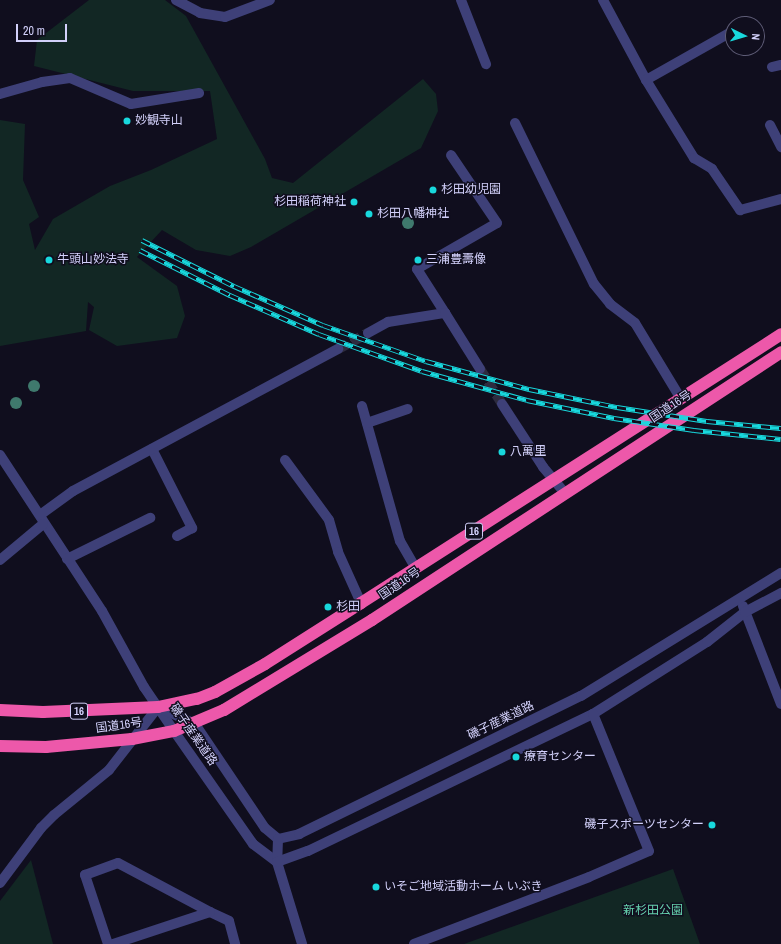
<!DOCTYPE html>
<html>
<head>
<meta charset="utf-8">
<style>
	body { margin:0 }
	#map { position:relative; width:781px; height:944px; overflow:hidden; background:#100e1e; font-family:"Archivo Narrow","Noto Sans JP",sans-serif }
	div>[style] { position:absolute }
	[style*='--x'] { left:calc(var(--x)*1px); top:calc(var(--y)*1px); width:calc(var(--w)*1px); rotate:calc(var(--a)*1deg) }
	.green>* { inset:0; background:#122724 }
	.minor-tunnel>* { height:10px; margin-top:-5px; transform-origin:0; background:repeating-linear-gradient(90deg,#2d2b3f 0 10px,transparent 0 15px) }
	.minor>* { height:10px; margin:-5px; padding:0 5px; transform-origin:5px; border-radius:5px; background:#3e4078 }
	.highway>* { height:12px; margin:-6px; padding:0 6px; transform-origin:6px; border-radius:6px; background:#ed58aa }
	.rail>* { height:4.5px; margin-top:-2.25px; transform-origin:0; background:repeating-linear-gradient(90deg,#100e1e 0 9px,#18d8dd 0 18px); box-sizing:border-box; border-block:1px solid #18d8dd }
	.trees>* { width:12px; height:12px; margin:-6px; border-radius:50%; background:#3f796d }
	.dots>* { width:11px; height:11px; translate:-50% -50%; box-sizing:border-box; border:2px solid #100e1e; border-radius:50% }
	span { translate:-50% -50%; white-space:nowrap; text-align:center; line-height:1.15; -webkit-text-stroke:3px #100e1e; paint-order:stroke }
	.shield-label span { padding:1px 3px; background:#100e1e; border:1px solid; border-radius:3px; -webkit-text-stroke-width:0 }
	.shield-label { font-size:11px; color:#d2d0fa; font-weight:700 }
	.poi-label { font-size:12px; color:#d2d0fa }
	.left { translate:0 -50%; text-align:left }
	.right { translate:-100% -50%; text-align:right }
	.street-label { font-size:12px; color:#d2d0fa }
	.park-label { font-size:12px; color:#65d1ae }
	.north { position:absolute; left:725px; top:16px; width:40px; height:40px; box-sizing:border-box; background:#100e1e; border:1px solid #5e5c76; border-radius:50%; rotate:95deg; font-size:11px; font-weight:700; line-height:16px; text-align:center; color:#d2d0fa }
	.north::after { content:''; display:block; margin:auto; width:14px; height:18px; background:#18d8dd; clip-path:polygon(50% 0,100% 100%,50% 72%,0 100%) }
	.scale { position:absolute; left:16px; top:24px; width:51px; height:18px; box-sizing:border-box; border:2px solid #d2d0fa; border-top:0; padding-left:5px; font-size:12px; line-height:14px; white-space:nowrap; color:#d2d0fa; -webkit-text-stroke:3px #100e1e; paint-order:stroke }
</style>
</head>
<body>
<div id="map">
	<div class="green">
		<i style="clip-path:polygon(89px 0,165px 0,186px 16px,265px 159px,272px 178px,293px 183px,423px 79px,436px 94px,438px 111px,421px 148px,251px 247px,230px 256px,196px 250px,162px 230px,137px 257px,177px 286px,185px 316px,177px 338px,117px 346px,89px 330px,94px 307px,88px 302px,86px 331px,0 346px,0 120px,25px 124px,23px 180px,39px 217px,29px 224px,35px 250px,53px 219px,110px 186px,151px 170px,217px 139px,210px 91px,133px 91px,34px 66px,37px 40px)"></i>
		<i style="clip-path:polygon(31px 860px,53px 944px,0 944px,0 901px)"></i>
		<i style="clip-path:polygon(673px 869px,700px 944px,464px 944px)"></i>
	</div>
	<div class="minor-tunnel">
		<i style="--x:338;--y:349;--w:34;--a:-28"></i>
		<i style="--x:480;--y:369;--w:41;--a:57.8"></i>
	</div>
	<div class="minor">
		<i style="--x:176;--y:0;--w:27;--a:28"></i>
		<i style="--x:200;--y:13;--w:25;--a:9"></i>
		<i style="--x:225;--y:17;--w:48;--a:-20.7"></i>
		<i style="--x:461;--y:0;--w:69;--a:68.7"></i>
		<i style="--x:603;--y:0;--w:91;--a:61.7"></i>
		<i style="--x:646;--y:80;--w:92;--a:58.4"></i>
		<i style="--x:694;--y:158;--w:21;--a:31"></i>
		<i style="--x:712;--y:169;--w:50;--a:55.7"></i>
		<i style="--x:740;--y:210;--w:42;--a:-15"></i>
		<i style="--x:772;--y:67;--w:9;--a:-13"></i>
		<i style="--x:646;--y:80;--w:100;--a:-29.4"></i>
		<i style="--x:0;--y:94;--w:44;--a:-15.9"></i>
		<i style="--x:42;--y:82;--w:28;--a:-8"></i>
		<i style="--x:70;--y:78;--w:66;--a:23.1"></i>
		<i style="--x:131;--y:104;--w:69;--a:-9.2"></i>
		<i style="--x:515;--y:123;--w:179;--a:63.9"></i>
		<i style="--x:594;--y:284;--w:26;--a:51"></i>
		<i style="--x:610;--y:304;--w:31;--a:37"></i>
		<i style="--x:635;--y:323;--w:89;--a:58.8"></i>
		<i style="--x:770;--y:125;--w:25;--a:63"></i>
		<i style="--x:445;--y:313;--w:52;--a:-122.5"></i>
		<i style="--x:417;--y:269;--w:92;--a:-29.9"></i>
		<i style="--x:497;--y:223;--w:82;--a:-124.1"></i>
		<i style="--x:368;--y:333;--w:23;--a:-29"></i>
		<i style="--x:388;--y:322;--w:58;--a:-9"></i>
		<i style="--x:445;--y:313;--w:66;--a:58"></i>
		<i style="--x:502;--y:404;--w:75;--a:56.9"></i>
		<i style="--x:543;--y:467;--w:33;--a:50"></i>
		<i style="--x:362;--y:406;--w:140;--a:74.3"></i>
		<i style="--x:400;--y:541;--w:30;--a:60"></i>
		<i style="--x:367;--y:423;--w:43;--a:-18.9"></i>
		<i style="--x:152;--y:449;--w:89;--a:63.1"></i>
		<i style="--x:192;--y:528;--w:17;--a:152"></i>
		<i style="--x:0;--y:455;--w:186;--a:56.8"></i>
		<i style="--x:102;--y:611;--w:87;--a:61.1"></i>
		<i style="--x:144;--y:687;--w:53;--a:55.7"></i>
		<i style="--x:174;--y:731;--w:138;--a:55"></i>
		<i style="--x:253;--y:844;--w:30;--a:37"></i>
		<i style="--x:285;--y:460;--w:74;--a:53.7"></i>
		<i style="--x:329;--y:520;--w:33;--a:74"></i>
		<i style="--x:338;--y:552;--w:56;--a:65.7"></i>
		<i style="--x:40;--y:515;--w:41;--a:-36"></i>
		<i style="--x:73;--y:491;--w:301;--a:-28.2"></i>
		<i style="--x:67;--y:559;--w:93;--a:-26.3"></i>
		<i style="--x:0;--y:560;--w:56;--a:-39.9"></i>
		<i style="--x:743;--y:606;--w:105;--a:68.8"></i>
		<i style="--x:158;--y:707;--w:41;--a:24.7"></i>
		<i style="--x:195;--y:724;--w:125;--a:56.1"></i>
		<i style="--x:265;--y:828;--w:17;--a:40"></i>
		<i style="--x:278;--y:839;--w:22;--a:-13"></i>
		<i style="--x:299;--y:834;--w:314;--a:-26.1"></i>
		<i style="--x:581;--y:696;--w:235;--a:-31.6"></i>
		<i style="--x:278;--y:839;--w:23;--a:92"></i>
		<i style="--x:277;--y:862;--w:86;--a:73"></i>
		<i style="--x:277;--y:862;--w:33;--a:-20"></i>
		<i style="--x:308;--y:851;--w:316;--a:-25.7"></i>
		<i style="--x:593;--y:714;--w:135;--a:-32.3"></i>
		<i style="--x:707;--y:642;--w:48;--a:-38.3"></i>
		<i style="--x:745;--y:612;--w:41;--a:-27.8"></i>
		<i style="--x:0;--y:883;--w:69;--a:-53.3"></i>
		<i style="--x:41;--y:828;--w:18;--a:-45"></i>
		<i style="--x:54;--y:815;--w:71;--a:-39.3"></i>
		<i style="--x:109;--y:770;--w:80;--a:-52.1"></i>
		<i style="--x:210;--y:912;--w:21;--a:25"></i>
		<i style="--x:229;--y:921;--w:24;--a:75"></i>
		<i style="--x:108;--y:944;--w:73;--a:-108.4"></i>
		<i style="--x:85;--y:875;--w:35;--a:-20"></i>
		<i style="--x:118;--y:863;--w:104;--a:28"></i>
		<i style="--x:210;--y:912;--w:102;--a:161.7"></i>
		<i style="--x:414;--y:944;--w:187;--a:-20.9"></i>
		<i style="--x:589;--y:877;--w:65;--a:-23.4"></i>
		<i style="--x:649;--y:851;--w:148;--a:-112.2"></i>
	</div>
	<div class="highway">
		<i style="--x:0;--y:710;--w:43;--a:2.7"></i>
		<i style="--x:43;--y:712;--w:115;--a:-2.5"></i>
		<i style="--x:158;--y:707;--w:40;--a:-12"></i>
		<i style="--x:197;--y:699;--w:19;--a:-21"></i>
		<i style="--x:215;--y:692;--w:57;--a:-29.2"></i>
		<i style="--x:265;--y:664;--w:114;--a:-32.4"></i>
		<i style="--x:361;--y:603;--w:499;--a:-32.6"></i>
		<i style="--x:0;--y:746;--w:46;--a:1.2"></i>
		<i style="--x:46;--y:747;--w:86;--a:-5.3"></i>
		<i style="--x:132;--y:739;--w:43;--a:-10.8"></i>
		<i style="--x:174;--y:731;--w:54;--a:-22.8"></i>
		<i style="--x:224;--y:710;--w:173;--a:-31.3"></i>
		<i style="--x:372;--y:620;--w:489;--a:-33.2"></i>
	</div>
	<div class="rail">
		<i style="--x:142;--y:240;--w:103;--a:26.6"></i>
		<i style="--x:234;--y:286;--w:97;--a:23.7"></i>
		<i style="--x:323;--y:325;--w:109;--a:19.3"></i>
		<i style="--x:426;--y:361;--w:107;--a:15.2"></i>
		<i style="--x:529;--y:389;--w:90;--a:11.6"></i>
		<i style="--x:617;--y:407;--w:91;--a:8.8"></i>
		<i style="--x:707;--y:421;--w:74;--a:5.4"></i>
		<i style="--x:140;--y:250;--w:101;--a:26.6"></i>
		<i style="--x:230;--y:295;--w:97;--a:23.7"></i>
		<i style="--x:319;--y:334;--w:109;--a:19.8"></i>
		<i style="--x:422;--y:371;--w:109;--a:15.4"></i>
		<i style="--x:527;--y:400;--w:89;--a:11.7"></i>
		<i style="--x:614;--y:418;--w:81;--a:8.5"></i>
		<i style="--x:694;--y:430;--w:87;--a:5.9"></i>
	</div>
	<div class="trees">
		<i style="left:408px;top:223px"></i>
		<i style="left:34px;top:386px"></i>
		<i style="left:16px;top:403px"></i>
	</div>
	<div class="dots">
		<i style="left:127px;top:121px;background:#18d8dd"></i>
		<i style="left:433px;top:190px;background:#18d8dd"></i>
		<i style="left:354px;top:202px;background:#18d8dd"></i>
		<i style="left:369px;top:214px;background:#18d8dd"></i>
		<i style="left:49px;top:260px;background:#18d8dd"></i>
		<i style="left:418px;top:260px;background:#18d8dd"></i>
		<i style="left:502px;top:452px;background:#18d8dd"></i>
		<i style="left:328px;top:607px;background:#18d8dd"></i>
		<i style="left:516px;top:757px;background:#18d8dd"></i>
		<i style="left:712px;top:825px;background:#18d8dd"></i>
		<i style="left:376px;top:887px;background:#18d8dd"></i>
	</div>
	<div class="shield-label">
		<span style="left:474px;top:531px">16</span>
		<span style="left:79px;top:711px">16</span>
	</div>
	<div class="poi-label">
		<span class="left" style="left:135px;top:121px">妙観寺山</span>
		<span class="left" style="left:441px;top:190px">杉田幼児園</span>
		<span class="right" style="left:346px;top:202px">杉田稲荷神社</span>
		<span class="left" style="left:377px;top:214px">杉田八幡神社</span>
		<span class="left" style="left:57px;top:260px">牛頭山妙法寺</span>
		<span class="left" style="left:426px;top:260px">三浦豊壽像</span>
		<span class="left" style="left:510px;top:452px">八萬里</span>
		<span class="left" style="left:336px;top:607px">杉田</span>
		<span class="left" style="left:524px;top:757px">療育センター</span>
		<span class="right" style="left:704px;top:825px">磯子スポーツセンター</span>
		<span class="left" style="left:384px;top:887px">いそご地域活動ホーム いぶき</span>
	</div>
	<div class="street-label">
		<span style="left:671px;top:407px;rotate:-33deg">国道16号</span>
		<span style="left:400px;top:584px;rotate:-34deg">国道16号</span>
		<span style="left:501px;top:721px;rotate:-26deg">磯子産業道路</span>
		<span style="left:119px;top:726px;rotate:-8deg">国道16号</span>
		<span style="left:193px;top:735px;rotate:55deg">磯子産業道路</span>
	</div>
	<div class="park-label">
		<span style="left:653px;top:911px">新杉田公園</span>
	</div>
	<div class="north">N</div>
	<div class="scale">20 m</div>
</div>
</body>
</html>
